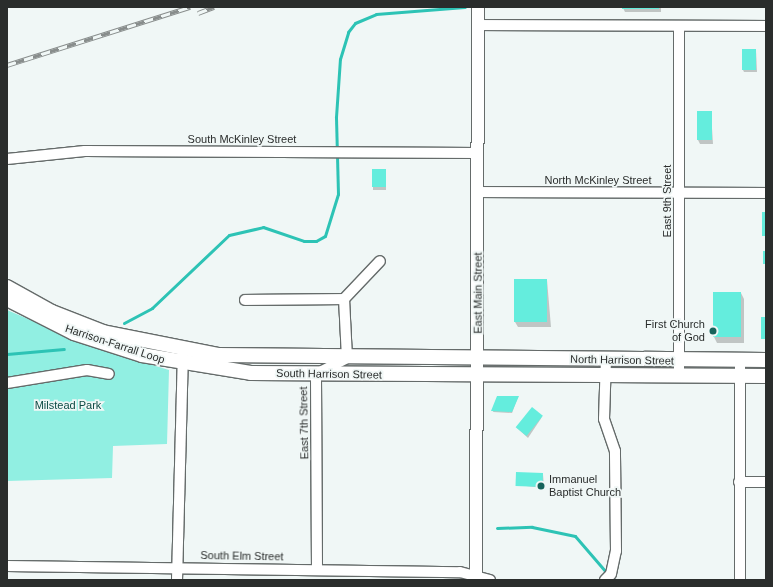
<!DOCTYPE html>
<html>
<head>
<meta charset="utf-8">
<style>
	body { margin:0 }
	#map { position:relative; width:773px; height:587px; overflow:hidden; background:#f0f7f6; font-family:Helvetica,sans-serif }
	div>[style] { position:absolute }
	[style*='--x'] { left:calc(var(--x)*1px); top:calc(var(--y)*1px); width:calc(var(--w)*1px); rotate:calc(var(--a)*1deg) }
	.green>* { inset:0; background:#91efe2 }
	.shadow>* { inset:0; background:#0003; transform-origin:0 0 }
	.stream>* { height:3px; margin:-1.5px; padding:0 1.5px; transform-origin:1.5px; border-radius:1.5px; background:#2dc3b5 }
	.building>* { inset:0; background:#64eddd; transform-origin:0 0 }
	.roads { filter:drop-shadow(1px 0 #656b6a) drop-shadow(-1px 0 #656b6a) drop-shadow(0 1px #656b6a) drop-shadow(0 -1px #656b6a) }
	.minor>* { height:10px; margin:-5px; padding:0 5px; transform-origin:5px; border-radius:5px; background:#fff }
	.tertiary>* { height:12px; margin:-6px; padding:0 6px; transform-origin:6px; border-radius:6px; background:#fff }
	.secondary>* { height:14px; margin:-7px; padding:0 7px; transform-origin:7px; border-radius:7px; background:#fff }
	.rail>* { height:4.5px; margin-top:-2.25px; transform-origin:0; background:repeating-linear-gradient(90deg,#f0f7f6 0 9px,#888d8c 0 18px); box-sizing:border-box; border-block:1px solid #888d8c }
	.dots>* { width:11px; height:11px; translate:-50% -50%; box-sizing:border-box; border:2px solid #f0f7f6; border-radius:50% }
	span { translate:-50% -50%; white-space:nowrap; text-align:center; line-height:1.15; -webkit-text-stroke:3.5px #f0f7f6; paint-order:stroke }
	.street-label { font-size:11px; color:#2a2d2c }
	.poi-label { font-size:11px; color:#2a2d2c }
	.right { translate:-100% -50%; text-align:right }
	.left { translate:0 -50%; text-align:left }
	.park-label { font-size:11px; color:#0d4b45 }
	.frame { position:absolute; inset:0; border:8px solid #2a2d2c; pointer-events:none }
</style>
</head>
<body>
<div id="map">
	<div class="green">
		<i style="clip-path:polygon(7px 310px,96px 348px,169px 370px,167px 444px,113px 446px,112px 478px,7px 481px)"></i>
	</div>
	<div class="shadow">
		<i style="clip-path:polygon(661px 7px,661px 12px,625px 12px,623px 8px)"></i>
		<i style="clip-path:polygon(756px 50px,757px 72px,744px 72px,743px 70px)"></i>
		<i style="clip-path:polygon(711px 112px,713px 144px,700px 144px,698px 140px)"></i>
		<i style="left:373px;top:170px;width:13px;height:20px"></i>
		<i style="clip-path:polygon(547px 280px,551px 327px,518px 327px,515px 322px)"></i>
		<i style="clip-path:polygon(714px 293px,741px 293px,744px 299px,744px 343px,717px 343px,714px 337px)"></i>
		<i style="clip-path:polygon(498px 397px,518px 397px,512px 413px,493px 412px)"></i>
		<i style="clip-path:polygon(542px 417px,528px 438px,517px 428px)"></i>
		<i style="clip-path:polygon(543px 474px,544px 488px,517px 485px)"></i>
	</div>
	<div class="stream">
		<i style="--x:124;--y:323;--w:32;--a:-28"></i>
		<i style="--x:152;--y:308;--w:106;--a:-43.5"></i>
		<i style="--x:229;--y:235;--w:35;--a:-13"></i>
		<i style="--x:263;--y:227;--w:43;--a:18.9"></i>
		<i style="--x:304;--y:241;--w:12;--a:0"></i>
		<i style="--x:316;--y:241;--w:10;--a:-29"></i>
		<i style="--x:325;--y:236;--w:44;--a:-72.8"></i>
		<i style="--x:338;--y:194;--w:77;--a:-91.5"></i>
		<i style="--x:336;--y:117;--w:58;--a:-86.1"></i>
		<i style="--x:340;--y:59;--w:28;--a:-73"></i>
		<i style="--x:348;--y:32;--w:11;--a:-52"></i>
		<i style="--x:355;--y:23;--w:23;--a:-23"></i>
		<i style="--x:376;--y:14;--w:89;--a:-4.5"></i>
		<i style="--x:7;--y:354;--w:57;--a:-5"></i>
		<i style="--x:497;--y:528;--w:35;--a:-2"></i>
		<i style="--x:532;--y:527;--w:44;--a:11.8"></i>
		<i style="--x:575;--y:536;--w:58;--a:49.2"></i>
	</div>
	<div class="building">
		<i style="left:622px;top:7px;width:37px;height:2px"></i>
		<i style="left:742px;top:49px;width:14px;height:21px"></i>
		<i style="left:697px;top:111px;width:15px;height:29px"></i>
		<i style="left:372px;top:169px;width:14px;height:18px"></i>
		<i style="left:762px;top:212px;width:4px;height:24px"></i>
		<i style="left:763px;top:251px;width:3px;height:13px"></i>
		<i style="left:514px;top:279px;width:33px;height:43px"></i>
		<i style="left:713px;top:292px;width:28px;height:45px"></i>
		<i style="left:761px;top:317px;width:5px;height:22px"></i>
		<i style="clip-path:polygon(497px 396px,519px 396px,512px 412px,491px 411px)"></i>
		<i style="left:532px;top:407px;width:14px;height:26px;rotate:39deg"></i>
		<i style="left:516px;top:472px;width:27px;height:14px;rotate:2deg"></i>
	</div>
	<div class="roads">
		<div class="minor">
			<i style="--x:478;--y:25;--w:288;--a:0.2"></i>
			<i style="--x:679;--y:26;--w:350;--a:90"></i>
			<i style="--x:7;--y:159;--w:78;--a:-5.9"></i>
			<i style="--x:85;--y:151;--w:392;--a:0.3"></i>
			<i style="--x:478;--y:192;--w:288;--a:0.2"></i>
			<i style="--x:245;--y:300;--w:99;--a:-0.6"></i>
			<i style="--x:7;--y:383;--w:81;--a:-9.2"></i>
			<i style="--x:87;--y:370;--w:22;--a:10"></i>
			<i style="--x:739;--y:482;--w:27;--a:0"></i>
			<i style="--x:7;--y:566;--w:453;--a:0.8"></i>
			<i style="--x:460;--y:572;--w:31;--a:15"></i>
			<i style="--x:317;--y:569;--w:195;--a:-90.3"></i>
			<i style="--x:316;--y:374;--w:35;--a:-27"></i>
			<i style="--x:347;--y:358;--w:59;--a:-92.9"></i>
			<i style="--x:344;--y:299;--w:52;--a:-46.5"></i>
			<i style="--x:177;--y:580;--w:224;--a:-88.5"></i>
			<i style="--x:605;--y:580;--w:8;--a:-45"></i>
			<i style="--x:611;--y:574;--w:24;--a:-78"></i>
			<i style="--x:616;--y:551;--w:100;--a:-90.6"></i>
			<i style="--x:615;--y:451;--w:34;--a:-109"></i>
			<i style="--x:604;--y:419;--w:60;--a:-88.1"></i>
			<i style="--x:740;--y:580;--w:220;--a:-90"></i>
		</div>
		<div class="tertiary">
			<i style="--x:476;--y:580;--w:573;--a:-89.8"></i>
		</div>
		<div class="secondary">
			<i style="--x:7;--y:287;--w:51;--a:29.1"></i>
			<i style="--x:52;--y:312;--w:55;--a:21.4"></i>
			<i style="--x:103;--y:332;--w:117;--a:11.3"></i>
			<i style="--x:218;--y:355;--w:548;--a:0.52"></i>
			<i style="--x:7;--y:299;--w:75;--a:26.9"></i>
			<i style="--x:74;--y:333;--w:71;--a:17.9"></i>
			<i style="--x:142;--y:355;--w:110;--a:9.4"></i>
			<i style="--x:251;--y:373;--w:515;--a:0.33"></i>
		</div>
	</div>
	<div class="rail">
		<i style="--x:198;--y:13;--w:17;--a:-21"></i>
		<i style="--x:7;--y:65;--w:192;--a:-17.6"></i>
	</div>
	<div class="dots">
		<i style="left:713px;top:331px;background:#17635b"></i>
		<i style="left:541px;top:486px;background:#17635b"></i>
	</div>
	<div class="street-label">
		<span style="left:242px;top:139px">South McKinley Street</span>
		<span style="left:598px;top:180px">North McKinley Street</span>
		<span style="left:667px;top:201px;rotate:-90deg">East 9th Street</span>
		<span style="left:478px;top:293px;rotate:-90deg">East Main Street</span>
		<span style="left:115px;top:344px;rotate:18deg">Harrison-Farrall Loop</span>
		<span style="left:622px;top:360px;rotate:1deg">North Harrison Street</span>
		<span style="left:329px;top:374px;rotate:1deg">South Harrison Street</span>
		<span style="left:304px;top:423px;rotate:-91deg">East 7th Street</span>
		<span style="left:242px;top:556px;rotate:1deg">South Elm Street</span>
	</div>
	<div class="poi-label">
		<span class="right" style="left:705px;top:331px">First Church<br>of God</span>
		<span class="left" style="left:549px;top:486px">Immanuel<br>Baptist Church</span>
	</div>
	<div class="park-label">
		<span style="left:68px;top:405px">Milstead Park</span>
	</div>
	<div class="frame"></div>
</div>
</body>
</html>
